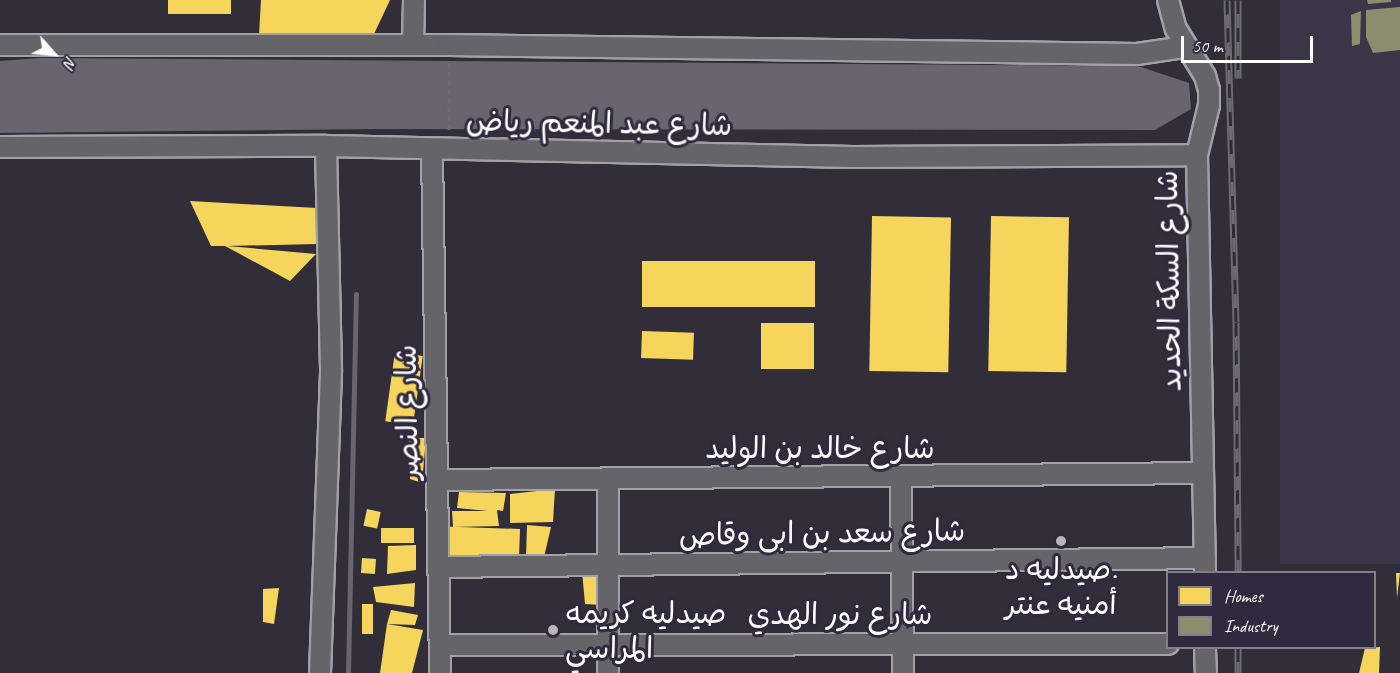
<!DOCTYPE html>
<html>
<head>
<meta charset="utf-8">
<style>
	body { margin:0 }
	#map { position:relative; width:1400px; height:673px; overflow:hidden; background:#312e39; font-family:Caveat,"Playpen Sans Arabic",sans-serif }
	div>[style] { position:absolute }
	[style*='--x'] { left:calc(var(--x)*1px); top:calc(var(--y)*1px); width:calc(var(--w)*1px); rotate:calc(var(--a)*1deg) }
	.built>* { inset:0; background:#3b3647; transform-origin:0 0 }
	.water>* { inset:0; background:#686571 }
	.homes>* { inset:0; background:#f6d55c; transform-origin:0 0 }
	.industry>* { inset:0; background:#8c8c6e }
	.stream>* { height:5px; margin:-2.5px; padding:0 2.5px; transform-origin:2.5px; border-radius:2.5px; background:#686571 }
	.path>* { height:3px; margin-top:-1.5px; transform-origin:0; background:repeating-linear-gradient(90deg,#6d6b71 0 4.5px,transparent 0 9px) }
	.roads { filter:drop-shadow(2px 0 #a2a1a6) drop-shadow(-2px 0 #a2a1a6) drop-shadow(0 2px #a2a1a6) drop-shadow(0 -2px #a2a1a6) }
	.minor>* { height:20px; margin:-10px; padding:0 10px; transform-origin:10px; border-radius:10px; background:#656469 }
	.rail>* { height:7px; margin-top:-3.5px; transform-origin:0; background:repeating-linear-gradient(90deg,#2f2a3d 0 14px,#6d6b71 0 28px); box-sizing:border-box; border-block:2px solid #6d6b71 }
	.dots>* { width:16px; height:16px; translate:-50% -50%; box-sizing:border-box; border:3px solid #2f2a3d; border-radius:50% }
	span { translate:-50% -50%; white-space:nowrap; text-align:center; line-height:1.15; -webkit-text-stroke:6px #2f2a3d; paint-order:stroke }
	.street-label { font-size:30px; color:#fff }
	.poi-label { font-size:30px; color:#fff }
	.left { translate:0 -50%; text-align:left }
	.legend { position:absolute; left:1166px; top:571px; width:210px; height:78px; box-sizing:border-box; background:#2f2a3d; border:2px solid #827f8b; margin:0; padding:8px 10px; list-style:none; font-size:18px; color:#fff }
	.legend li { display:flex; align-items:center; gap:12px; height:30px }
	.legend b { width:30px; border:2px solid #827f8b }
	.north { position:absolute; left:24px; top:24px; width:60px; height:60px; -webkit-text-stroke:4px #2f2a3d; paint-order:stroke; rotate:117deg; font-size:16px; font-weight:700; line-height:24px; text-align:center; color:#fff }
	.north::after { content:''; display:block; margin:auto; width:21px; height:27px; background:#fff; clip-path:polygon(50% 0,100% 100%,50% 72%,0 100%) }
	.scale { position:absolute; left:1181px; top:36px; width:132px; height:27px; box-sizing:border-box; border:3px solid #fff; border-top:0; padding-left:8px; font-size:18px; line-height:21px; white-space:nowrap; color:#fff; -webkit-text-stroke:4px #2f2a3d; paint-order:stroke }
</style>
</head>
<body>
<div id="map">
	<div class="built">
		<i style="left:1280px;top:0;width:120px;height:564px"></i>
	</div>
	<div class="water">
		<i style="clip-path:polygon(40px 58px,1138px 66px,1189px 83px,1191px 109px,1155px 130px,372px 129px,0 133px,0 61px)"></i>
	</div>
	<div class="homes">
		<i style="left:168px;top:0;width:63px;height:14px"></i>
		<i style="clip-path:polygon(261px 0,390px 0,366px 51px,258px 53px)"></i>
		<i style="clip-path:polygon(190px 201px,317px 208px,316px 244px,227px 246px,316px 254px,290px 281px,225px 246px,211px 246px)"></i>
		<i style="left:872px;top:216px;width:79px;height:155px;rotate:1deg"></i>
		<i style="left:991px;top:216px;width:78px;height:155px;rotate:1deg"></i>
		<i style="left:642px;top:261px;width:173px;height:46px"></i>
		<i style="left:761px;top:323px;width:53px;height:46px"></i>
		<i style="left:642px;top:331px;width:52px;height:27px;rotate:2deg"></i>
		<i style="left:395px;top:352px;width:28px;height:70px;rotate:8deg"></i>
		<i style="clip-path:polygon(409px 438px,426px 438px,422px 483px,410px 479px)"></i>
		<i style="clip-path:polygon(555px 489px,553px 522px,510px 523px,510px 494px)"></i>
		<i style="clip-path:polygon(459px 492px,506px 493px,503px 511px,497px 510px,499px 526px,453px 527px,452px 511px,488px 511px,457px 508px)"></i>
		<i style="left:367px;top:509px;width:14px;height:17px;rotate:12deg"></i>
		<i style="clip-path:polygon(527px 525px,551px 527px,544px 557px,526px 559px)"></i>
		<i style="left:381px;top:528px;width:33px;height:15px"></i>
		<i style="left:520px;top:529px;width:32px;height:75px;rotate:92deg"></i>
		<i style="clip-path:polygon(416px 545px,416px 570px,387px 574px,388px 546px)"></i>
		<i style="left:362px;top:558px;width:14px;height:15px;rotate:4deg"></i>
		<i style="clip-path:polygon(582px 571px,608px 573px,602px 605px,585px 604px)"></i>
		<i style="clip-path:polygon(1396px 573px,1400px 573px,1397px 598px)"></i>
		<i style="clip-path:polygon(415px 583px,414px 607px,376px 602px,373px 587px)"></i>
		<i style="clip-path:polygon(279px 588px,274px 624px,263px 622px,263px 589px)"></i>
		<i style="left:362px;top:604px;width:11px;height:30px"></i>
		<i style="clip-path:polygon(391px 610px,418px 615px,415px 625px,387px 624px)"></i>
		<i style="clip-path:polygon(387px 624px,423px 630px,412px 673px,380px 673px)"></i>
		<i style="clip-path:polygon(1380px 647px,1379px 673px,1359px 673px,1365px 648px)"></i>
	</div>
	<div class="industry">
		<i style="clip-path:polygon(1367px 0,1391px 0,1391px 2px,1368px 4px)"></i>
		<i style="clip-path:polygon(1400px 7px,1400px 50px,1373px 53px,1366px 37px,1366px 10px)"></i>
		<i style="clip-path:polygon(1361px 11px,1360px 44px,1352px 46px,1351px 15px)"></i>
	</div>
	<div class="stream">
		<i style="--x:348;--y:673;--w:379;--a:-88.8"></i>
	</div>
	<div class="path">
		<i style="--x:449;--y:62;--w:69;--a:90"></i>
	</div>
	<div class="roads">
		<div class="minor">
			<i style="--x:1168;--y:0;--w:30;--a:75"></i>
			<i style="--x:1176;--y:29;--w:55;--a:58.3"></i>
			<i style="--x:1205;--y:76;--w:15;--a:74"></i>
			<i style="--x:1209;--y:90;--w:15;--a:90"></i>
			<i style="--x:1209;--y:105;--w:51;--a:103.5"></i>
			<i style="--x:1197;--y:155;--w:417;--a:88.9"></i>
			<i style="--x:413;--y:44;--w:44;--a:-88.7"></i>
			<i style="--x:0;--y:45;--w:449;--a:0"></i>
			<i style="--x:449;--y:45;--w:688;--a:0.75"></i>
			<i style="--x:1137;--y:54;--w:49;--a:-8.3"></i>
			<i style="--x:0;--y:147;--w:326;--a:-0.2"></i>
			<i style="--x:326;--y:146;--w:527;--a:1.2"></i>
			<i style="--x:853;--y:157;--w:344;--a:-0.3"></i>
			<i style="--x:432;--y:150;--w:523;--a:89.12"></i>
			<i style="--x:901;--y:478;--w:195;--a:89.4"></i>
			<i style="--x:608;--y:479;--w:194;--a:90"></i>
			<i style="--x:438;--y:480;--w:765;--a:-0.52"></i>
			<i style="--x:439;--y:567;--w:766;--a:-0.67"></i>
			<i style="--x:440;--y:645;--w:728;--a:-0.08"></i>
			<i style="--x:1205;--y:648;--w:25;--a:88"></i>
			<i style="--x:320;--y:673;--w:304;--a:-87.9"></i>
			<i style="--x:331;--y:369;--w:223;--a:-91.3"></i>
		</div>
	</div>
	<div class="rail">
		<i style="--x:1227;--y:0;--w:322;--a:88.4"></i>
		<i style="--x:1236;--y:322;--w:250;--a:89.5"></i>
		<i style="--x:1238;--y:0;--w:78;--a:90"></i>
		<i style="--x:1238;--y:648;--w:25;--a:90"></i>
	</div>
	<div class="dots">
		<i style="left:1061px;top:541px;background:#b7b6ba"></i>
		<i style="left:553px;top:630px;background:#b7b6ba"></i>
	</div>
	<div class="street-label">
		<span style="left:599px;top:123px;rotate:1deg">شارع عبد المنعم رياض</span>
		<span style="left:1169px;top:281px;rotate:-91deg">شارع السكة الحديد</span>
		<span style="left:407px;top:412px;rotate:-91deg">شارع النصر</span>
		<span style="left:820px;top:448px">شارع خالد بن الوليد</span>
		<span style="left:822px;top:533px;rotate:-1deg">شارع سعد بن ابى وقاص</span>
		<span style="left:840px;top:614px">شارع نور الهدي</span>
	</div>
	<div class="poi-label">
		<span style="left:1061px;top:586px">صيدليه د.<br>أمنيه عنتر</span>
		<span class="left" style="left:565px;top:630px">صيدليه كريمه<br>المراسي</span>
	</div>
	<ul class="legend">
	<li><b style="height:16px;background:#f6d55c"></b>Homes</li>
	<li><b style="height:16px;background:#8c8c6e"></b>Industry</li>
	</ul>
	<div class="north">N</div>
	<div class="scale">50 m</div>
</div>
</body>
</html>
